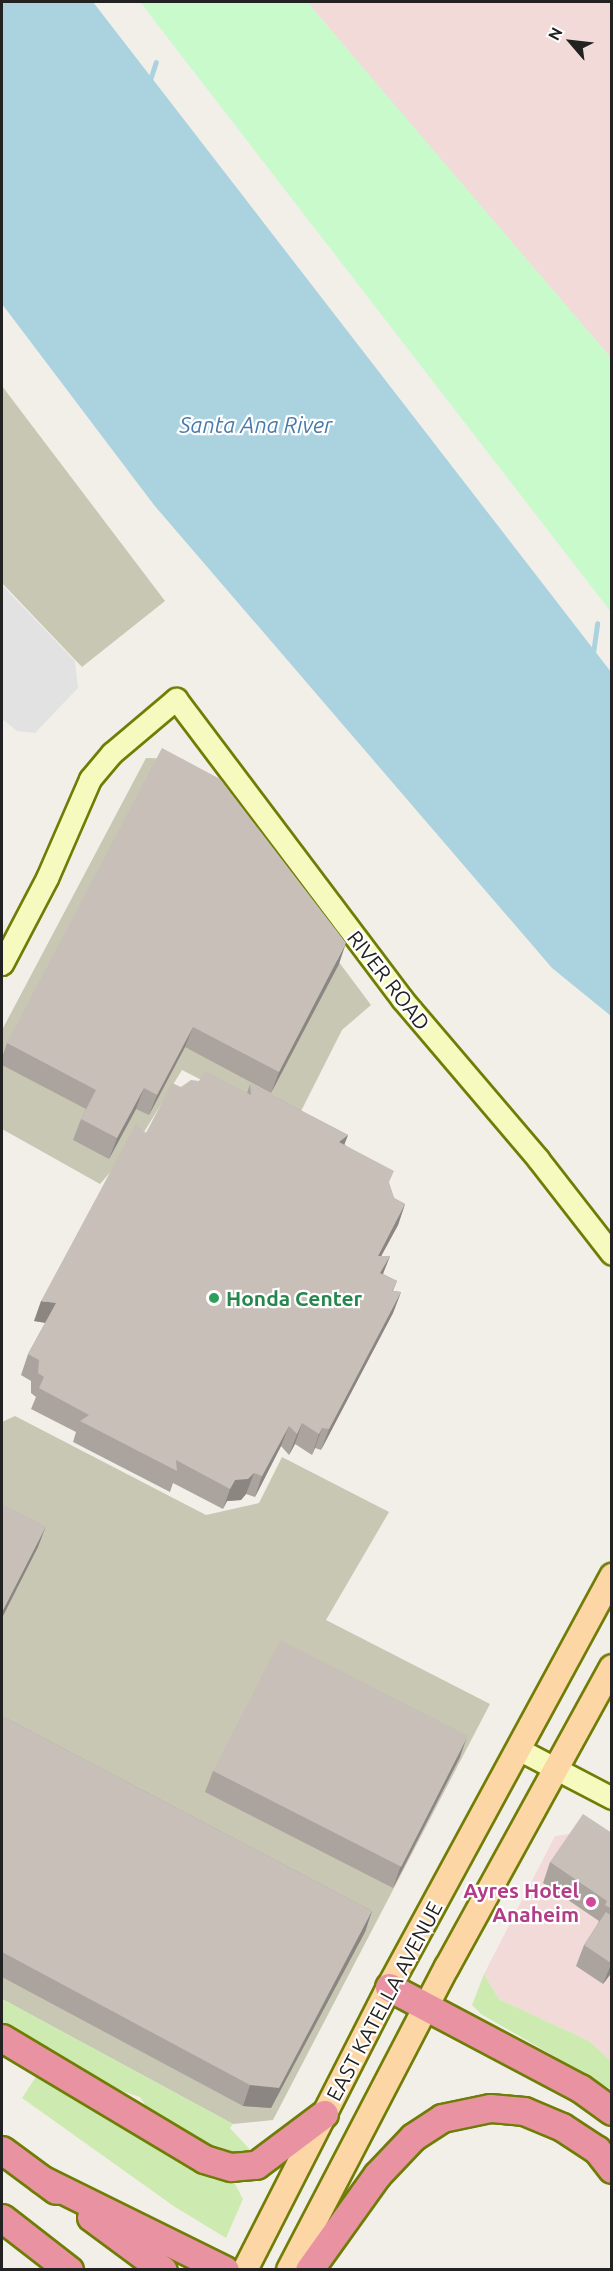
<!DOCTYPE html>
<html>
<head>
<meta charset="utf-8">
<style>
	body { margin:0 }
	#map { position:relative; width:613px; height:2271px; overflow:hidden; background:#f2efe9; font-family:Ubuntu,sans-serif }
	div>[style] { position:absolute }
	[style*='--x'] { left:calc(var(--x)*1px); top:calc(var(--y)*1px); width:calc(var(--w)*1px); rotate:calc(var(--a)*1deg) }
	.commercial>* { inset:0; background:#f2dad9 }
	.construction>* { inset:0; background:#c7c7b4 }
	.grass>* { inset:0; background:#cdebb0 }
	.park>* { inset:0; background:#c8facc }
	.parking>* { inset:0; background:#e2e2e2 }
	.water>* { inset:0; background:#aad3df }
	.stream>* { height:5px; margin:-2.5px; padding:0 2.5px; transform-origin:2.5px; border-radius:2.5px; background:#aad3df }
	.roads { filter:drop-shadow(2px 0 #707d05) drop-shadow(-2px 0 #707d05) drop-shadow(0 2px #707d05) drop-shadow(0 -2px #707d05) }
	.secondary>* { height:21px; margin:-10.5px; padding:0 10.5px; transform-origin:10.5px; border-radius:10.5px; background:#f7fabf }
	.primary>* { height:24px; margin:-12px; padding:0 12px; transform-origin:12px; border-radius:12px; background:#fcd6a4 }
	.highway>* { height:27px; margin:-13.5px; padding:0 13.5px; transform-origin:13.5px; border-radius:13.5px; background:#e892a2 }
	.wall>* { inset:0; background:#aba49e }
	.shaded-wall>* { inset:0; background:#8b8681 }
	.building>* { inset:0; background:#c7bfb8; transform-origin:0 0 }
	.dots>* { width:16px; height:16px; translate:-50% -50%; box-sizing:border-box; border:3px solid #fff; border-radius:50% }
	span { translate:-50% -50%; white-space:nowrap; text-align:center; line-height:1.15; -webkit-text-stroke:4.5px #fff; paint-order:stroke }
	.street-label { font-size:21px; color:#222 }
	.leisure-label { font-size:21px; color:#27864d; font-weight:700 }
	.left { translate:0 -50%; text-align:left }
	.hotel-label { font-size:21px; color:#b23c85; font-weight:700 }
	.right { translate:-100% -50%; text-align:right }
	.water-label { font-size:22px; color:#4a7aab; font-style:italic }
	.frame { position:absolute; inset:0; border:3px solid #222; pointer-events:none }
	.north { position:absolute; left:541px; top:12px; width:60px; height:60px; -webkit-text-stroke:4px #fff; paint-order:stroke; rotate:298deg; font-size:16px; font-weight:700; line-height:24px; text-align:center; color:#222 }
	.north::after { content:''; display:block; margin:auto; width:21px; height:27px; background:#222; clip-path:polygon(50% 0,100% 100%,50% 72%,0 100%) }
</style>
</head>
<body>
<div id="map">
	<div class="commercial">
		<i style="clip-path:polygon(307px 2px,611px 2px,611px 358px,426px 143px)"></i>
		<i style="clip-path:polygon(583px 1832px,611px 1837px,611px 2061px,589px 2041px,499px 1999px,484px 1974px,555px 1836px)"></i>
	</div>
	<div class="construction">
		<i style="clip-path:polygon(2px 386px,165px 601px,82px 667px,2px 583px)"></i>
		<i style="clip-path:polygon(146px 758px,183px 759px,214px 795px,371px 1005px,342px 1030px,293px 1127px,182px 1070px,141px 1137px,100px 1184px,2px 1129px,2px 1030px)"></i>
		<i style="clip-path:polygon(15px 1416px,206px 1515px,259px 1503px,282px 1457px,389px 1512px,326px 1620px,490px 1704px,273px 2120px,233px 2124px,2px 1999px,2px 1422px)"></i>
	</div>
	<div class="grass">
		<i style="clip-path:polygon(484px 1974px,499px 1999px,589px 2041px,611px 2061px,611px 2089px,481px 2014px,472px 2005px)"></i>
		<i style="clip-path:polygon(2px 1999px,233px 2124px,230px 2128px,253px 2153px,233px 2157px,200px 2148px,155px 2120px,140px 2097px,100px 2084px,2px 2027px)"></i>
		<i style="clip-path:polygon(37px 2075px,212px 2179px,235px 2184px,243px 2199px,226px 2238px,175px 2207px,22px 2098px)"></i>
	</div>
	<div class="park">
		<i style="clip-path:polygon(140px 2px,307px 2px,611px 358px,611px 612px)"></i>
	</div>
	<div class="parking">
		<i style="clip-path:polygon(2px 585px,75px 661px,78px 688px,35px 733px,17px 731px,2px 719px)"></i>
	</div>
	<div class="water">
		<i style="clip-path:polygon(2px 2px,93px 2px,611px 672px,611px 1016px,552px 968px,154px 505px,2px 304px)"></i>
	</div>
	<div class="stream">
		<i style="--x:149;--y:83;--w:22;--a:-72"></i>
		<i style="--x:593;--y:653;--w:30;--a:-82"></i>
	</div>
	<div class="roads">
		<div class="secondary">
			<i style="--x:2;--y:964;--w:97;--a:-62.4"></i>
			<i style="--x:47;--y:878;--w:108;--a:-66.5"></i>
			<i style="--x:90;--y:779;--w:34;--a:-50"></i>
			<i style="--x:112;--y:753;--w:84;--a:-40.2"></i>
			<i style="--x:176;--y:699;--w:376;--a:53"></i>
			<i style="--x:402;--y:999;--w:210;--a:49.6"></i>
			<i style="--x:538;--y:1159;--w:120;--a:52.1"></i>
			<i style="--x:520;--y:1750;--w:104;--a:27.6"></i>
		</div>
		<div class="primary">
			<i style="--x:245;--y:2270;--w:318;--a:-63"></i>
			<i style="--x:389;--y:1987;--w:468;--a:-61.5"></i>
			<i style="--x:289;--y:2270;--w:342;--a:-62.5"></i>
			<i style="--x:447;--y:1967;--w:342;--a:-61.2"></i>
		</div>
		<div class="highway">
			<i style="--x:389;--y:1987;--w:216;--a:27.9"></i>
			<i style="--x:580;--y:2088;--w:39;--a:36"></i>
			<i style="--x:2;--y:2038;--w:235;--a:30.9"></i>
			<i style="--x:204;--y:2159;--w:28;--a:17"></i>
			<i style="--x:231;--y:2167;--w:25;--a:-5"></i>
			<i style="--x:256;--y:2165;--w:85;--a:-36.9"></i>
			<i style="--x:2;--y:2150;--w:67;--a:36.5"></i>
			<i style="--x:41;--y:2179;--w:205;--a:26.3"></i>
			<i style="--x:91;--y:2217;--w:89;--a:36.4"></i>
			<i style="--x:2;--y:2218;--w:85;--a:37.8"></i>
			<i style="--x:309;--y:2270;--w:117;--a:-54.4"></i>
			<i style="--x:377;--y:2175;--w:52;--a:-46.5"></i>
			<i style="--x:413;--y:2137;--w:35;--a:-33"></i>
			<i style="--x:442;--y:2118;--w:49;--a:-11.8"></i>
			<i style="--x:490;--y:2108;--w:34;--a:5"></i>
			<i style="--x:524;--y:2111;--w:41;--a:22.8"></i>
			<i style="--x:562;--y:2127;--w:42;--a:33.3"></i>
			<i style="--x:597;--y:2150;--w:24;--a:52"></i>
		</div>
	</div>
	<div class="wall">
		<i style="clip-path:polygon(339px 964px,271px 1093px,185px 1047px,149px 1115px,136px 1109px,109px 1159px,73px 1140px,81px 1119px,86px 1109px,2px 1065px,2px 1058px,7px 1043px)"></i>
		<i style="clip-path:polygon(250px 1084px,348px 1135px,344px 1144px,389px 1184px,394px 1198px,405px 1204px,398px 1225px,381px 1256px,390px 1256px,383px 1274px,397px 1281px,393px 1291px,401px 1292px,393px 1313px,321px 1450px,315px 1448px,312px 1455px,295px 1444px,289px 1455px,281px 1446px,255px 1497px,246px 1494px,241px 1500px,227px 1501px,223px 1509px,173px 1483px,170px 1492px,73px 1442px,76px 1432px,31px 1409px,36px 1397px,31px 1393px,31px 1381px,21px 1375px,28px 1354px,45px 1323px,34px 1321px,146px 1133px,181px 1087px,247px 1093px)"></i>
		<i style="clip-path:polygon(2px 1716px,372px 1911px,365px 1932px,271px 2108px,243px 2106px,2px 1977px)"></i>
		<i style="clip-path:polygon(460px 1757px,393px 1888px,205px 1792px,213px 1771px)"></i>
		<i style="clip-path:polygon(612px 1833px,612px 1972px,603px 1984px,576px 1966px,584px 1945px,597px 1925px,599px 1921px,543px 1883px,550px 1862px)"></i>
	</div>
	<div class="shaded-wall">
		<i style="clip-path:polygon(346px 943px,339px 964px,271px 1093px,279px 1072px)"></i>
		<i style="clip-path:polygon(193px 1027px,185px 1047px,149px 1115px,157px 1095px)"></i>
		<i style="clip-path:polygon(144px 1088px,136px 1109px,109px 1159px,117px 1138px)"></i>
		<i style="clip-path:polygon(348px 1135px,340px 1156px,339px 1142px)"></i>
		<i style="clip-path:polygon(405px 1204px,398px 1225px,370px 1277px,378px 1256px)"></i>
		<i style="clip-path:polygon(390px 1256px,382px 1276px,380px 1273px)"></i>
		<i style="clip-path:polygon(401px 1292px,393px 1313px,321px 1450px,329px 1429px)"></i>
		<i style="clip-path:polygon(41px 1301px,56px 1303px,48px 1323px,34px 1321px)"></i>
		<i style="clip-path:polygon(302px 1423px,295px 1444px,289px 1455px,297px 1434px)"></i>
		<i style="clip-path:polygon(289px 1426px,281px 1446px,255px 1497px,262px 1476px)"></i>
		<i style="clip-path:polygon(322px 1428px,315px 1448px,312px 1455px,319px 1434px)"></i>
		<i style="clip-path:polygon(254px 1473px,246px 1494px,241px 1500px,227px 1501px,223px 1509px,230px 1489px,235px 1480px)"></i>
		<i style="clip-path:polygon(46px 1526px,38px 1547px,2px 1618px,2px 1612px)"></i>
		<i style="clip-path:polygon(467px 1737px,460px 1757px,393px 1888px,400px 1868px)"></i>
		<i style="clip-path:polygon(372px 1911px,365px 1932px,271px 2108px,243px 2106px,250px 2085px)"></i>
		<i style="clip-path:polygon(612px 1962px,612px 1972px,603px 1984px)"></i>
	</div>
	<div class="building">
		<i style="clip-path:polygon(162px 748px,220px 779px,346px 943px,279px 1072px,193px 1027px,157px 1095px,144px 1088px,117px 1138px,81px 1119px,96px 1090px,7px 1043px)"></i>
		<i style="clip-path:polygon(205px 1071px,251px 1095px,250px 1084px,348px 1135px,339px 1142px,394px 1171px,389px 1182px,394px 1198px,405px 1204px,378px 1256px,390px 1256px,380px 1273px,397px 1281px,392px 1291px,401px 1292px,329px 1429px,322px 1428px,319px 1434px,302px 1423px,297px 1434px,289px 1426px,262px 1476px,254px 1473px,248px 1479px,235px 1480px,230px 1489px,176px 1460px,177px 1471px,80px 1421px,89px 1415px,39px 1388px,44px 1377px,38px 1373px,39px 1360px,28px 1354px,56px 1303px,41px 1301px,136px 1124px,146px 1133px,172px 1083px,181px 1087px,191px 1080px,199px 1081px)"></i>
		<i style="clip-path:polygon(2px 1504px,46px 1526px,2px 1612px)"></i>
		<i style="left:280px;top:1640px;width:211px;height:147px;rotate:27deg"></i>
		<i style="clip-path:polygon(2px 1716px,372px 1911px,279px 2088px,250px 2085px,2px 1952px)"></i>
		<i style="clip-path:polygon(583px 1814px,612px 1833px,612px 1909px,605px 1905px,607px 1901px,550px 1862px)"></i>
		<i style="clip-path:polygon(606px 1912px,612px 1916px,611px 1963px,584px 1945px)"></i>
	</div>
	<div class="dots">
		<i style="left:214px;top:1298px;background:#2e9e5b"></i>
		<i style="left:591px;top:1902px;background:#d1479c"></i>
	</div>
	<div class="street-label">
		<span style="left:389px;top:980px;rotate:52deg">RIVER ROAD</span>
		<span style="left:384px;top:2001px;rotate:-62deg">EAST KATELLA AVENUE</span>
	</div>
	<div class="leisure-label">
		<span class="left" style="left:226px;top:1298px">Honda Center</span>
	</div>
	<div class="hotel-label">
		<span class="right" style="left:579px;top:1902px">Ayres Hotel<br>Anaheim</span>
	</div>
	<div class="water-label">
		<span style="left:256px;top:425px">Santa Ana River</span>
	</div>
	<div class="frame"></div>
	<div class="north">N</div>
</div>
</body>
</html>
